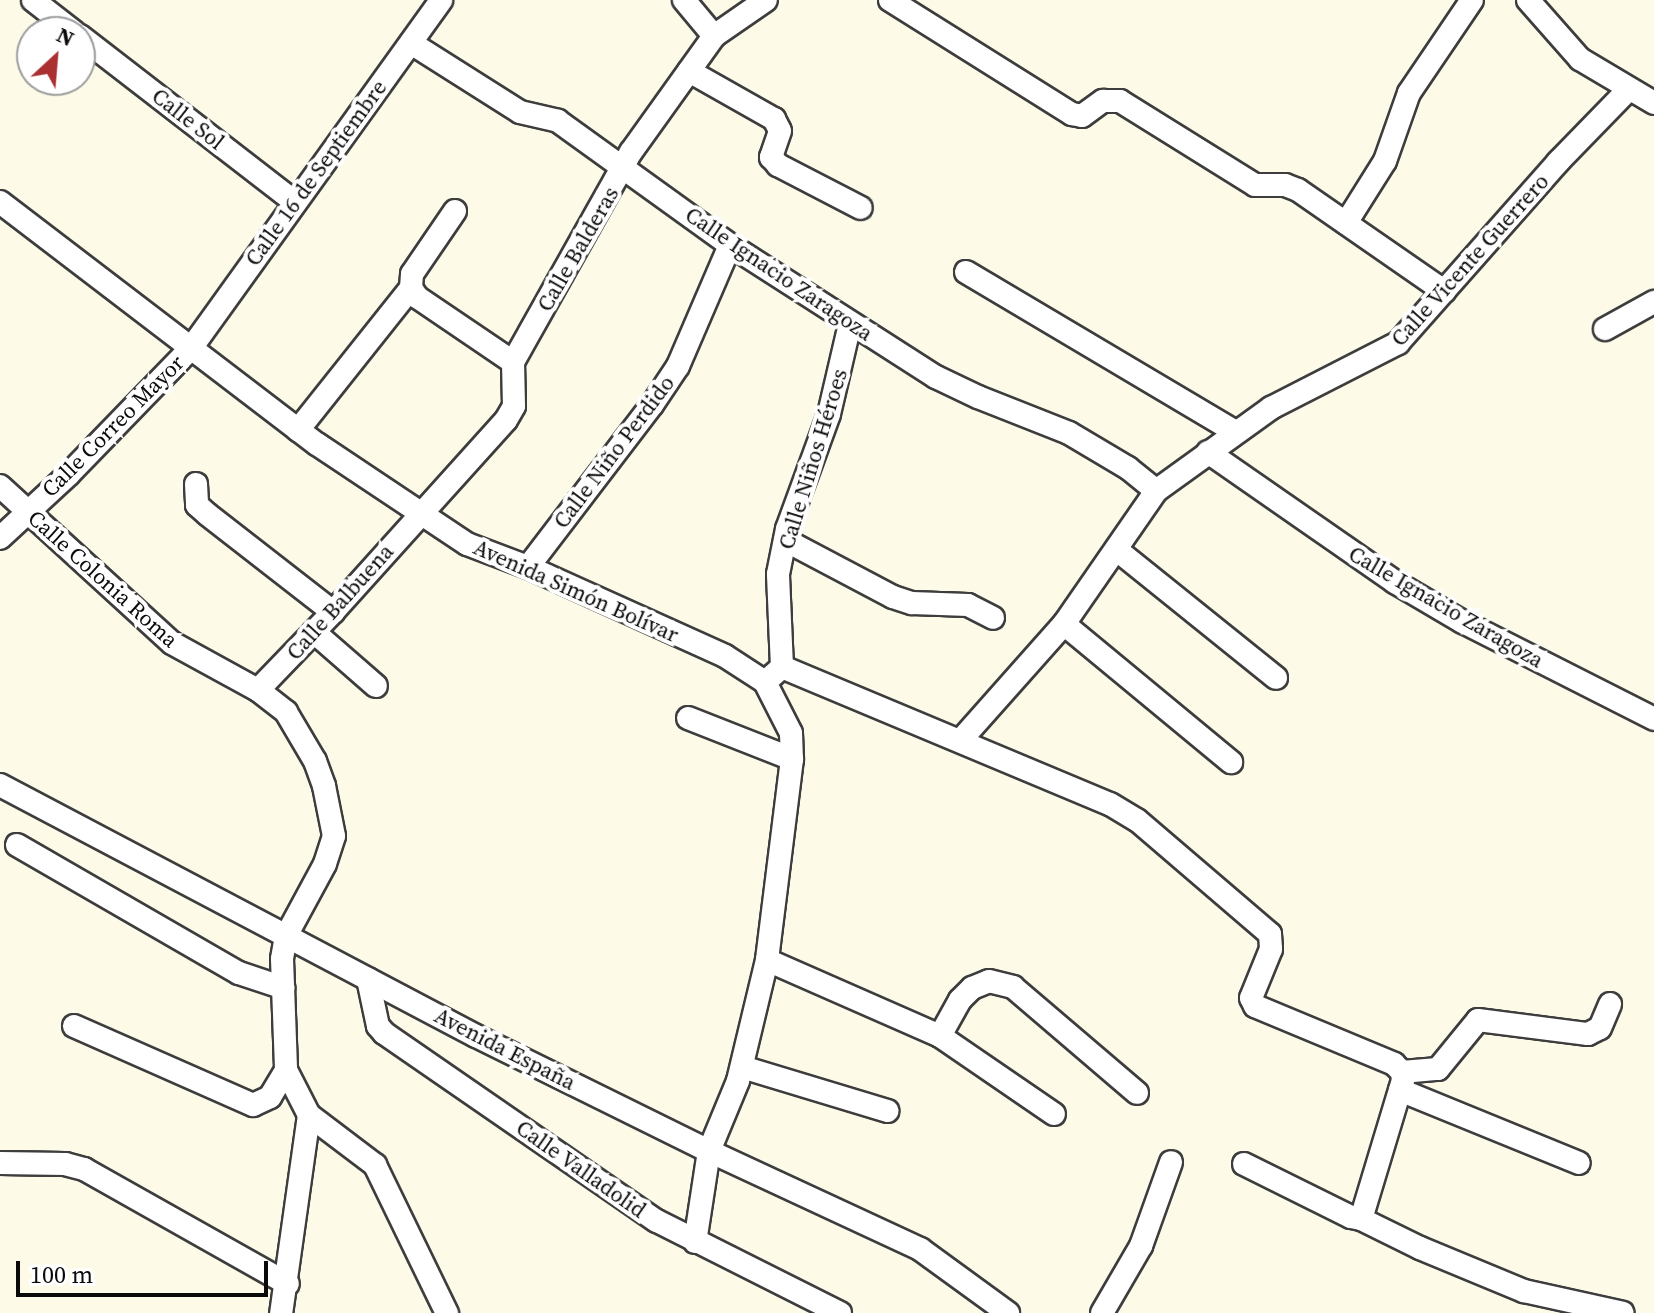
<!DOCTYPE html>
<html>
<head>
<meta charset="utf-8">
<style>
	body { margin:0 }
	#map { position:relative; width:1654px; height:1313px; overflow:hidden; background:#fdfae8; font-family:"Source Serif 4",serif }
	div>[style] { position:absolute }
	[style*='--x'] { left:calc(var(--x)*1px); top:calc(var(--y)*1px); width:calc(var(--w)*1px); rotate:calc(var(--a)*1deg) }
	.roads { filter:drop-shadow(2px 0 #3d3d3d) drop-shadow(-2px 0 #3d3d3d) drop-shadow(0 2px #3d3d3d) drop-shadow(0 -2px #3d3d3d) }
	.minor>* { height:22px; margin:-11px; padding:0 11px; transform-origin:11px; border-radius:11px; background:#fff }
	span { translate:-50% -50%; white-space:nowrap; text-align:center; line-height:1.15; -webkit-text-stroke:8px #fff; paint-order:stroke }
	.street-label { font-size:22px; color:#0a0a0a }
	.north { position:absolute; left:16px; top:16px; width:80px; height:80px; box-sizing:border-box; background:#fff; border:2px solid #9d9d9d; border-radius:50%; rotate:26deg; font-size:22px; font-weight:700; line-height:32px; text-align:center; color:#0a0a0a }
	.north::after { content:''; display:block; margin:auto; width:28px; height:36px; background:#ab3032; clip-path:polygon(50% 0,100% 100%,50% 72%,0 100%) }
	.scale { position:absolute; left:16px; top:1261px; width:252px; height:36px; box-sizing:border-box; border:4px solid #0a0a0a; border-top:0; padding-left:10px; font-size:24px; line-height:28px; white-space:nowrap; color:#0a0a0a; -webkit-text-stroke:6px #fff; paint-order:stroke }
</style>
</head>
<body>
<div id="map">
	<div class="roads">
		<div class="minor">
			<i style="--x:33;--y:0;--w:52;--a:38"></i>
			<i style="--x:684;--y:0;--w:47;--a:50.2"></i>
			<i style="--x:890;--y:0;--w:215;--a:32.1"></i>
			<i style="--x:1072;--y:114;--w:10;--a:11"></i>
			<i style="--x:1082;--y:116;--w:26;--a:-36"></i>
			<i style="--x:1103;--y:101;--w:17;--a:0"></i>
			<i style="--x:1120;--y:101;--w:159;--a:31.9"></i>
			<i style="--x:1255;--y:185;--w:30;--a:0"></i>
			<i style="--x:1285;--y:185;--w:14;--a:21"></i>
			<i style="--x:1298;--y:190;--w:178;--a:34.7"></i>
			<i style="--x:1528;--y:0;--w:79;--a:48.6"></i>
			<i style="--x:1580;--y:59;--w:86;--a:30.7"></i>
			<i style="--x:80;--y:36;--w:272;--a:37.7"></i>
			<i style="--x:411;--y:43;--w:129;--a:32.3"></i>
			<i style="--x:520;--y:112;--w:39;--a:13"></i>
			<i style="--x:558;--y:121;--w:212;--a:35.8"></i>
			<i style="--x:730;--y:245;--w:245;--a:32.7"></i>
			<i style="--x:936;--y:377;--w:47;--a:25.5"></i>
			<i style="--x:978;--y:397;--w:98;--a:21.6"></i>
			<i style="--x:1069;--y:433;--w:69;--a:30.7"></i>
			<i style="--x:1128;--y:468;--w:36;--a:39"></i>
			<i style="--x:689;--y:71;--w:98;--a:29.5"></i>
			<i style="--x:774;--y:119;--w:13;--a:63"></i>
			<i style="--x:780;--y:131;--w:28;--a:109"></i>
			<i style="--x:771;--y:157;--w:11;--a:49"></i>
			<i style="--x:778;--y:165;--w:93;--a:27.4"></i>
			<i style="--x:0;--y:202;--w:399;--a:37.4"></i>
			<i style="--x:317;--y:444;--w:180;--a:33.7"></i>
			<i style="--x:467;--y:544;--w:65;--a:20.7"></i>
			<i style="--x:528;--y:567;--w:216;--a:24.3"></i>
			<i style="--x:725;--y:656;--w:48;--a:33"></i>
			<i style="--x:765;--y:682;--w:57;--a:63"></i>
			<i style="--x:791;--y:733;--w:26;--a:88"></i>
			<i style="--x:792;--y:759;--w:203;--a:97.1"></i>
			<i style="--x:767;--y:960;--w:124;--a:103.5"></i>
			<i style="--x:738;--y:1081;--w:76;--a:112.5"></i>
			<i style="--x:709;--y:1151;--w:92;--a:98.7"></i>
			<i style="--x:455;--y:211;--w:76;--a:124.3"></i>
			<i style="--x:412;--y:274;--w:14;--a:94"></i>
			<i style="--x:411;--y:288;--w:11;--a:56"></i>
			<i style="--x:417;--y:297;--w:116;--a:34.1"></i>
			<i style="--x:1346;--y:223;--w:73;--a:-57.8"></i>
			<i style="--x:1385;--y:161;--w:72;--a:-70.6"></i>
			<i style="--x:1409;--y:93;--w:112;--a:-55.9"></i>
			<i style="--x:966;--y:272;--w:313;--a:30.7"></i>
			<i style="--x:1605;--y:329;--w:56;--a:-28.9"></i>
			<i style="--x:298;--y:430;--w:181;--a:-51.5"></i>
			<i style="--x:1208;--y:452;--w:228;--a:34.8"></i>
			<i style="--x:1395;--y:582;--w:79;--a:30.5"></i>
			<i style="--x:1463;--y:622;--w:214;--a:26.9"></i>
			<i style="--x:196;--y:484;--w:21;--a:87"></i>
			<i style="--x:197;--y:505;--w:13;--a:42"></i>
			<i style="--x:207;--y:514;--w:160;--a:37.9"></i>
			<i style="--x:0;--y:486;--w:233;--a:42.4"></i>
			<i style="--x:172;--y:643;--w:98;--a:28.7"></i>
			<i style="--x:258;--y:690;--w:36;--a:38"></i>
			<i style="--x:286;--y:712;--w:57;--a:59.4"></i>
			<i style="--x:315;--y:761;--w:27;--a:70"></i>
			<i style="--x:324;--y:786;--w:51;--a:78.7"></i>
			<i style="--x:334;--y:836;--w:29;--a:108"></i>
			<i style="--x:325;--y:864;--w:82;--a:118.4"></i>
			<i style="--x:286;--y:936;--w:23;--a:100"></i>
			<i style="--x:282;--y:959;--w:111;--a:87.9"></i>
			<i style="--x:286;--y:1070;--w:51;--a:62.9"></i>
			<i style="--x:309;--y:1115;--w:200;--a:98"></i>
			<i style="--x:0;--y:538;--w:94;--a:-42.8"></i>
			<i style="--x:69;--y:474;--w:177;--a:-45.9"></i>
			<i style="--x:192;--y:347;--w:427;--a:-54.3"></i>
			<i style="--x:785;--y:540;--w:122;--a:27.8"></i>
			<i style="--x:893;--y:597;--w:20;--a:18"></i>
			<i style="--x:912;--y:603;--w:56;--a:2"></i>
			<i style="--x:968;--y:605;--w:28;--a:27"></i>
			<i style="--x:1117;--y:550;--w:204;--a:38.8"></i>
			<i style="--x:528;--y:567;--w:204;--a:-52.6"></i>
			<i style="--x:652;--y:405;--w:47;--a:-56.3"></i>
			<i style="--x:678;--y:366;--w:132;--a:-66.7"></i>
			<i style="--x:1064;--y:624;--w:217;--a:39.6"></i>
			<i style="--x:314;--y:632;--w:82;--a:41.1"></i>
			<i style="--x:782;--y:667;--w:355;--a:22.7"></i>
			<i style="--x:1110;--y:804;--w:31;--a:31"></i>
			<i style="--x:1137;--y:820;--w:175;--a:40.6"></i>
			<i style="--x:1270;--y:934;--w:15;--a:86"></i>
			<i style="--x:1271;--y:949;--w:53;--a:112.2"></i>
			<i style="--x:1251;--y:998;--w:9;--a:63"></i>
			<i style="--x:1255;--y:1006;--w:151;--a:22.6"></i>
			<i style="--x:1394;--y:1064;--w:11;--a:45"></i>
			<i style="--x:1402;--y:1072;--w:8;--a:83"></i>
			<i style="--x:1403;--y:1080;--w:145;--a:106.8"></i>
			<i style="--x:1361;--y:1219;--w:66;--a:26.2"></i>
			<i style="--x:1420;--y:1248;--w:113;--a:22.5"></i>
			<i style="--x:1524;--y:1291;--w:101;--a:12.5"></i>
			<i style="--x:772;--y:676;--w:13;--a:-42"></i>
			<i style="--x:782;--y:667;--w:93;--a:-92.5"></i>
			<i style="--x:778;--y:574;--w:46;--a:-78.7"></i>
			<i style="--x:787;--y:529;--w:122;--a:-69.9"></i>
			<i style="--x:829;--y:414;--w:92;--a:-76.9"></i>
			<i style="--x:258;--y:690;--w:108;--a:-46.1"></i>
			<i style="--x:333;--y:612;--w:258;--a:-48"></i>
			<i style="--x:506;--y:420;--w:16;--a:-60"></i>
			<i style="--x:514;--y:406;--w:44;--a:-91.3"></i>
			<i style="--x:513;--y:362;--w:241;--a:-60.7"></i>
			<i style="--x:631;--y:152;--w:143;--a:-54.4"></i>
			<i style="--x:714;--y:36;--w:63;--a:-34.7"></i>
			<i style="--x:688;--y:718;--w:112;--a:21.5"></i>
			<i style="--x:960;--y:741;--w:157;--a:-48.4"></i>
			<i style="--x:1064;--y:624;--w:162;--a:-55.3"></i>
			<i style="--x:1156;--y:491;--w:142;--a:-35.8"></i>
			<i style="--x:1271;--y:408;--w:143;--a:-27.1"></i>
			<i style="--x:1398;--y:343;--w:242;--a:-48.5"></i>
			<i style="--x:1558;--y:162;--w:100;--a:-45.8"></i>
			<i style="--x:0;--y:785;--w:538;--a:27.8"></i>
			<i style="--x:476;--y:1036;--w:260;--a:26.3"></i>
			<i style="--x:709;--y:1151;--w:233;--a:24.9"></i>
			<i style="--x:920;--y:1249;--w:109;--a:36"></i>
			<i style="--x:17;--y:845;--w:256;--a:30"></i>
			<i style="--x:239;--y:973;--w:47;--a:18.4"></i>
			<i style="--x:767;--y:960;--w:189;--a:23.7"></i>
			<i style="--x:940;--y:1036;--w:138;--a:34.4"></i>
			<i style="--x:368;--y:979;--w:48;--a:78"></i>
			<i style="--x:378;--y:1026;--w:9;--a:49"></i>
			<i style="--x:384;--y:1033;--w:331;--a:34.6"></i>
			<i style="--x:657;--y:1221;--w:205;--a:26.7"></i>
			<i style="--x:74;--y:1026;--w:196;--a:23.8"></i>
			<i style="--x:253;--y:1105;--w:19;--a:-25"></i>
			<i style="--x:270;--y:1097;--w:31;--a:-59"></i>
			<i style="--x:940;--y:1036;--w:41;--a:-60.9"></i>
			<i style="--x:960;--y:1000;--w:17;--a:-45"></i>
			<i style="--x:972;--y:988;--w:18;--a:-22"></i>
			<i style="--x:989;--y:981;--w:25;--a:14"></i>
			<i style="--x:1013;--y:987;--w:163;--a:40.5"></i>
			<i style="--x:742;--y:1067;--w:152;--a:16.8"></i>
			<i style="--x:1402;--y:1072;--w:36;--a:-5"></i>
			<i style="--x:1438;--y:1069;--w:63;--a:-50.8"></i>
			<i style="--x:1478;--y:1020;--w:111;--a:7.3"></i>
			<i style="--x:1588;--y:1034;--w:13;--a:-27"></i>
			<i style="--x:1600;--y:1028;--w:26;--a:-67"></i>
			<i style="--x:1400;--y:1090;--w:193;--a:22.2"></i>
			<i style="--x:309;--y:1115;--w:83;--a:37.1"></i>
			<i style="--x:375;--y:1165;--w:165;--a:64.1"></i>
			<i style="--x:0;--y:1163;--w:65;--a:0.9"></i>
			<i style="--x:65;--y:1164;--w:20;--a:15"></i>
			<i style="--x:84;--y:1169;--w:234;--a:29.4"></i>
			<i style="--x:1244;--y:1164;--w:119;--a:26.4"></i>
			<i style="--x:1351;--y:1217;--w:10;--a:11"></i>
			<i style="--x:1102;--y:1313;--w:78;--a:-59.8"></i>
			<i style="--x:1141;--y:1246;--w:89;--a:-70.3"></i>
		</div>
	</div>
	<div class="street-label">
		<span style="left:188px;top:119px;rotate:38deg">Calle Sol</span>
		<span style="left:316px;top:173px;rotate:-54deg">Calle 16 de Septiembre</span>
		<span style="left:578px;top:249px;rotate:-60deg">Calle Balderas</span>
		<span style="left:1470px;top:260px;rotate:-48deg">Calle Vicente Guerrero</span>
		<span style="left:779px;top:274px;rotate:34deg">Calle Ignacio Zaragoza</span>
		<span style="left:113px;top:426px;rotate:-45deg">Calle Correo Mayor</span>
		<span style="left:614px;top:452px;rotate:-53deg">Calle Niño Perdido</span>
		<span style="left:813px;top:459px;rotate:-73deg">Calle Niños Héroes</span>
		<span style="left:103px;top:579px;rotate:42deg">Calle Colonia Roma</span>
		<span style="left:576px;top:591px;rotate:24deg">Avenida Simón Bolívar</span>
		<span style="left:340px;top:602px;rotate:-48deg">Calle Balbuena</span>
		<span style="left:1446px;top:607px;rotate:30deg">Calle Ignacio Zaragoza</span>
		<span style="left:505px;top:1049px;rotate:27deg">Avenida España</span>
		<span style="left:581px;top:1169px;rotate:35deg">Calle Valladolid</span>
	</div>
	<div class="north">N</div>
	<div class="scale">100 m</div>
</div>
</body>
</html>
